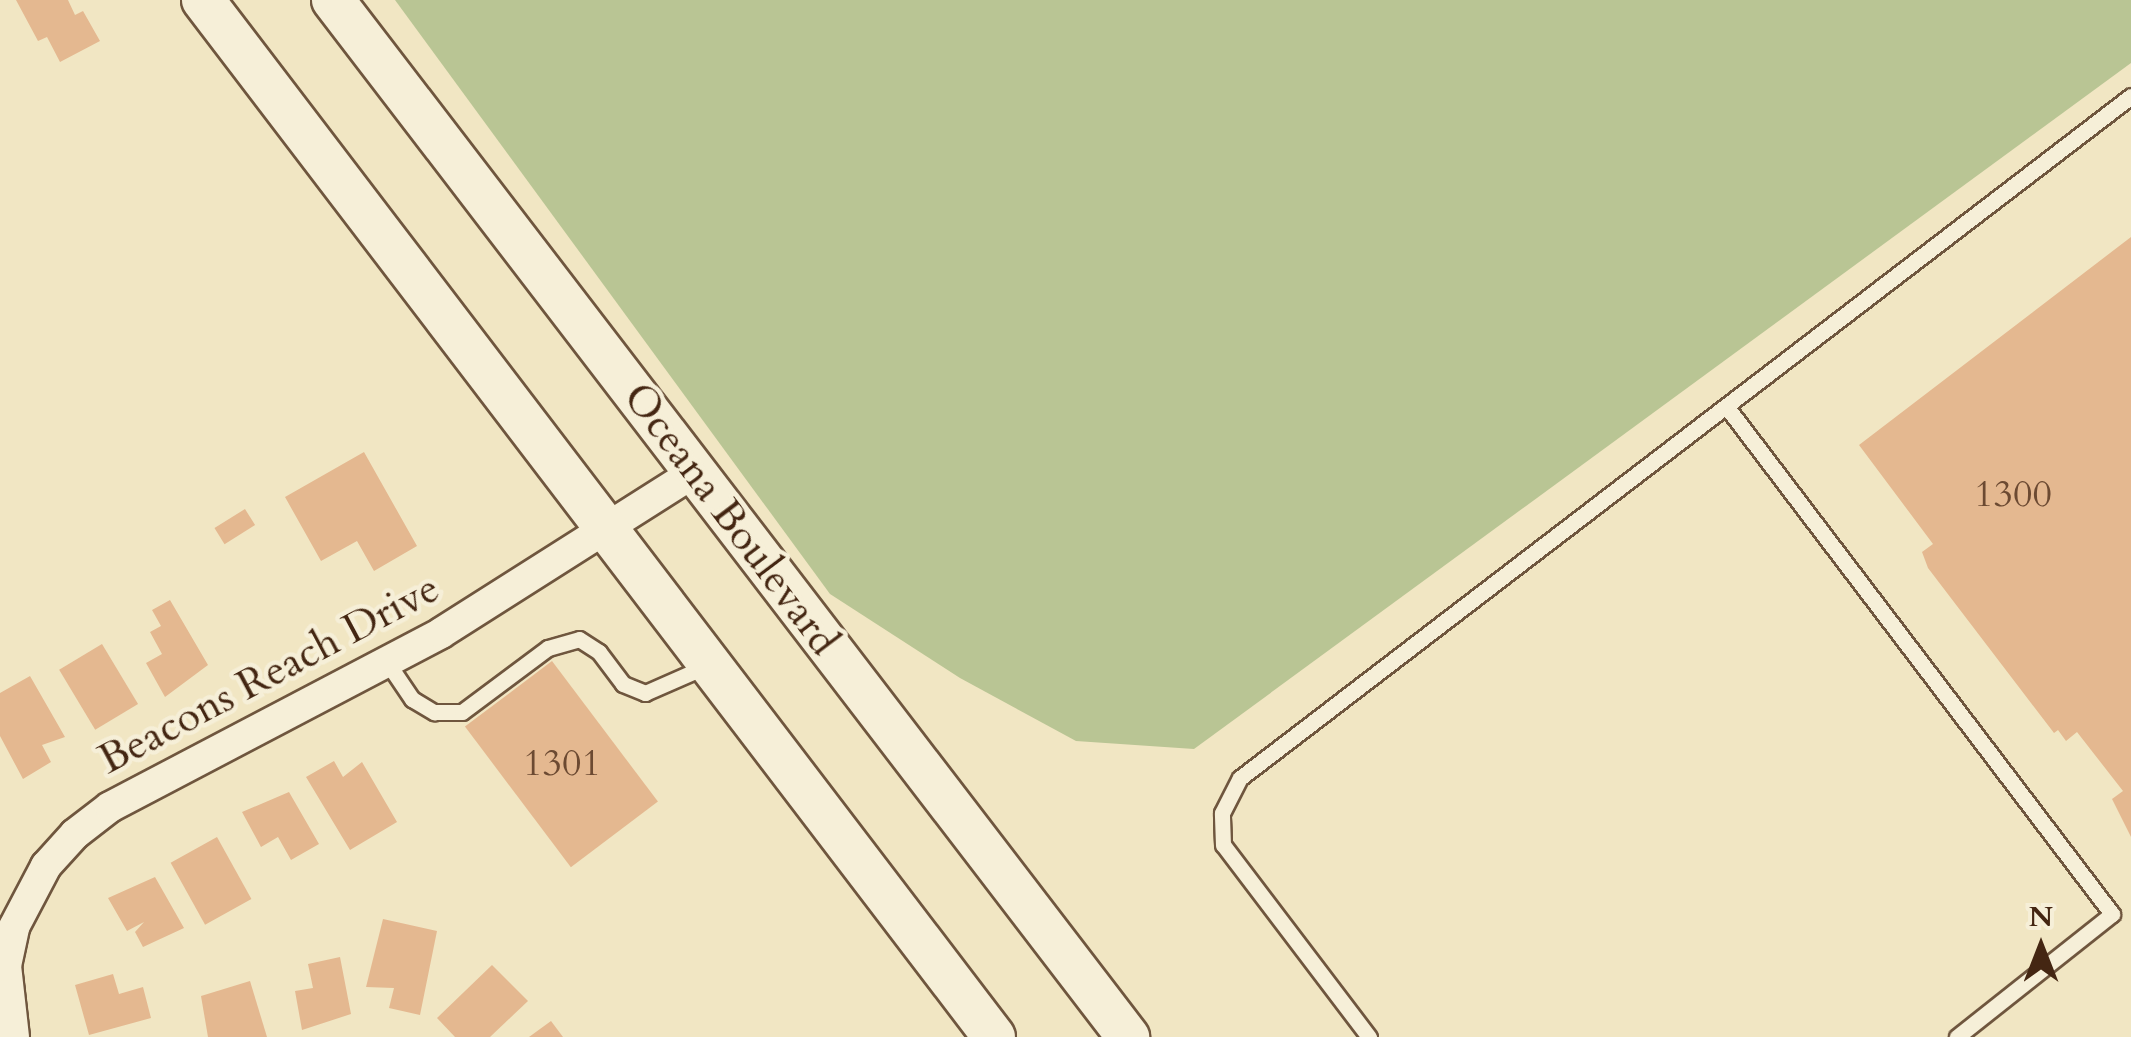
<!DOCTYPE html>
<html>
<head>
<meta charset="utf-8">
<style>
	body { margin:0 }
	#map { position:relative; width:2131px; height:1037px; overflow:hidden; background:#f1e6c3; font-family:Cardo,serif }
	div>[style] { position:absolute }
	[style*='--x'] { left:calc(var(--x)*1px); top:calc(var(--y)*1px); width:calc(var(--w)*1px); rotate:calc(var(--a)*1deg) }
	.green>* { inset:0; background:#b9c594 }
	.building>* { inset:0; background:#e4b890; transform-origin:0 0 }
	.roads { filter:drop-shadow(2px 0 #6f563e) drop-shadow(-2px 0 #6f563e) drop-shadow(0 2px #6f563e) drop-shadow(0 -2px #6f563e) }
	.service>* { height:15px; margin:-7.5px; padding:0 7.5px; transform-origin:7.5px; border-radius:7.5px; background:#f6efd8 }
	.minor>* { height:30px; margin:-15px; padding:0 15px; transform-origin:15px; border-radius:15px; background:#f6efd8 }
	.secondary>* { height:42px; margin:-21px; padding:0 21px; transform-origin:21px; border-radius:21px; background:#f6efd8 }
	span { translate:-50% -50%; white-space:nowrap; text-align:center; line-height:1.15; -webkit-text-stroke:9px #f6efd8; paint-order:stroke }
	.number-label { font-size:38px; color:#6c4a32 }
	.number-label span { -webkit-text-stroke-width:0 }
	.street-label { font-size:42px; color:#442612 }
	.north { position:absolute; left:1991px; top:897px; width:100px; height:100px; -webkit-text-stroke:8px #f6efd8; paint-order:stroke; rotate:0deg; font-size:28px; font-weight:700; line-height:40px; text-align:center; color:#442612 }
	.north::after { content:''; display:block; margin:auto; width:35px; height:45px; background:#442612; clip-path:polygon(50% 0,100% 100%,50% 72%,0 100%) }
</style>
</head>
<body>
<div id="map">
	<div class="green">
		<i style="clip-path:polygon(395px 0,2131px 0,2131px 63px,1194px 749px,1076px 741px,960px 678px,830px 594px)"></i>
	</div>
	<div class="building">
		<i style="clip-path:polygon(16px 0,68px 0,75px 15px,83px 11px,100px 41px,60px 62px,47px 37px,38px 41px)"></i>
		<i style="clip-path:polygon(2131px 237px,2131px 837px,2112px 799px,2123px 791px,2077px 732px,2066px 741px,2058px 730px,2054px 733px,2031px 703px,1928px 568px,1922px 552px,1933px 544px,1859px 445px)"></i>
		<i style="clip-path:polygon(364px 452px,417px 546px,374px 571px,357px 541px,321px 561px,285px 497px)"></i>
		<i style="left:245px;top:509px;width:19px;height:36px;rotate:58deg"></i>
		<i style="clip-path:polygon(170px 600px,208px 665px,165px 697px,146px 663px,162px 654px,150px 632px,161px 626px,152px 610px)"></i>
		<i style="left:102px;top:644px;width:70px;height:50px;rotate:59deg"></i>
		<i style="left:552px;top:661px;width:176px;height:109px;rotate:53deg"></i>
		<i style="clip-path:polygon(30px 676px,65px 737px,42px 745px,51px 762px,23px 779px,0 736px,0 693px)"></i>
		<i style="clip-path:polygon(334px 761px,343px 777px,362px 762px,397px 822px,350px 850px,306px 777px)"></i>
		<i style="clip-path:polygon(289px 792px,319px 844px,291px 860px,278px 837px,261px 847px,242px 812px)"></i>
		<i style="left:217px;top:837px;width:71px;height:53px;rotate:61deg"></i>
		<i style="clip-path:polygon(155px 877px,184px 928px,143px 947px,135px 932px,144px 922px,127px 931px,108px 898px)"></i>
		<i style="clip-path:polygon(383px 919px,437px 931px,420px 1015px,389px 1008px,394px 988px,366px 987px)"></i>
		<i style="clip-path:polygon(340px 957px,351px 1014px,302px 1030px,295px 991px,313px 988px,308px 964px)"></i>
		<i style="clip-path:polygon(492px 965px,528px 1001px,490px 1037px,455px 1037px,437px 1018px)"></i>
		<i style="clip-path:polygon(113px 974px,119px 994px,143px 987px,151px 1018px,89px 1035px,75px 985px)"></i>
		<i style="clip-path:polygon(250px 981px,267px 1037px,208px 1037px,201px 996px)"></i>
		<i style="clip-path:polygon(551px 1021px,563px 1037px,529px 1037px)"></i>
	</div>
	<div class="roads">
		<div class="service">
			<i style="--x:1726;--y:406;--w:638;--a:52.77"></i>
			<i style="--x:2112;--y:914;--w:198;--a:141.6"></i>
			<i style="--x:387;--y:662;--w:45;--a:56"></i>
			<i style="--x:412;--y:699;--w:26;--a:31"></i>
			<i style="--x:434;--y:712;--w:28;--a:0"></i>
			<i style="--x:462;--y:712;--w:107;--a:-36.7"></i>
			<i style="--x:548;--y:648;--w:32;--a:-16"></i>
			<i style="--x:579;--y:639;--w:24;--a:33"></i>
			<i style="--x:599;--y:652;--w:40;--a:53"></i>
			<i style="--x:623;--y:684;--w:24;--a:22"></i>
			<i style="--x:645;--y:693;--w:70;--a:-23.6"></i>
			<i style="--x:1369;--y:1037;--w:241;--a:-127.2"></i>
			<i style="--x:1223;--y:845;--w:32;--a:-92"></i>
			<i style="--x:1222;--y:813;--w:39;--a:-63"></i>
			<i style="--x:1240;--y:778;--w:1122;--a:-37.43"></i>
		</div>
		<div class="minor">
			<i style="--x:14;--y:1037;--w:71;--a:-96.4"></i>
			<i style="--x:6;--y:966;--w:40;--a:-78"></i>
			<i style="--x:14;--y:927;--w:69;--a:-62.3"></i>
			<i style="--x:46;--y:866;--w:43;--a:-47.8"></i>
			<i style="--x:75;--y:834;--w:44;--a:-37.6"></i>
			<i style="--x:110;--y:807;--w:374;--a:-27.7"></i>
			<i style="--x:441;--y:633;--w:301;--a:-32.4"></i>
		</div>
		<div class="secondary">
			<i style="--x:203;--y:0;--w:1304;--a:52.66"></i>
			<i style="--x:333;--y:0;--w:1307;--a:52.52"></i>
		</div>
	</div>
	<div class="number-label">
		<span style="left:2013px;top:495px">1300</span>
		<span style="left:562px;top:764px">1301</span>
	</div>
	<div class="street-label">
		<span style="left:731px;top:519px;rotate:53deg">Oceana Boulevard</span>
		<span style="left:269px;top:674px;rotate:-28deg">Beacons Reach Drive</span>
	</div>
	<div class="north">N</div>
</div>
</body>
</html>
